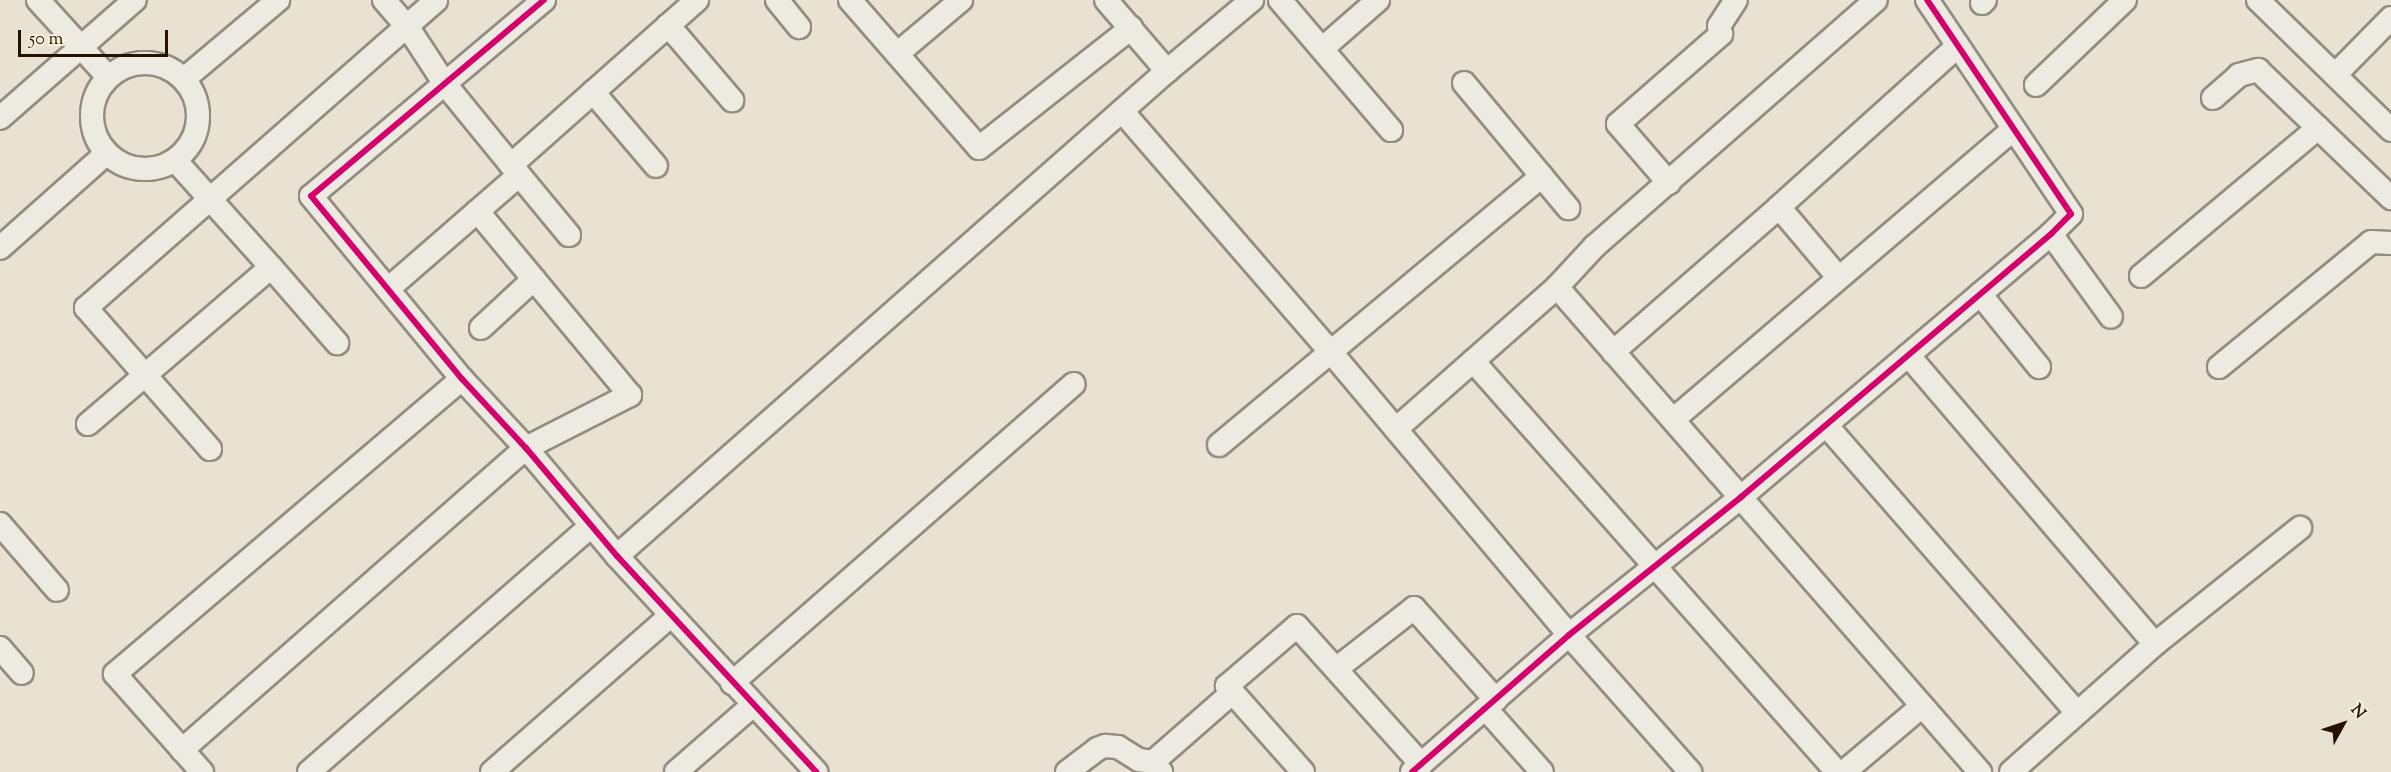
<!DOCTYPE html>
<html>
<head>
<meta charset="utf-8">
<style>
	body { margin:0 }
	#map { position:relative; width:2391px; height:772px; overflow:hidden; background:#e8e2d2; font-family:"Sorts Mill Goudy",serif }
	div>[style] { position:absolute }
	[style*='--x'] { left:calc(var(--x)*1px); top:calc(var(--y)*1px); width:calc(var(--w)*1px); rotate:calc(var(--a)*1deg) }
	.roads { filter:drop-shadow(2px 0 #928c81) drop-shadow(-2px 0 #928c81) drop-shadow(0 2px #928c81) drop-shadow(0 -2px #928c81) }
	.street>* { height:22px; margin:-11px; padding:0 11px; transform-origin:11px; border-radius:11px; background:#edeae1 }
	.street>.ring { margin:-11px; padding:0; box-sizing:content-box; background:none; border:22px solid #edeae1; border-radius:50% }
	.cycleway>* { height:6px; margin:-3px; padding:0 3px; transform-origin:3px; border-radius:3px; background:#d6006c }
	span { translate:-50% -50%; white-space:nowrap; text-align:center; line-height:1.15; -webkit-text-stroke:5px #f7efdb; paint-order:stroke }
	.north { position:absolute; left:2313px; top:694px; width:60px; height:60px; -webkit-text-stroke:4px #f7efdb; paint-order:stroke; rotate:50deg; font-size:16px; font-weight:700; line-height:24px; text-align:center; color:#251200 }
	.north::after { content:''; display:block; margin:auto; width:21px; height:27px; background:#251200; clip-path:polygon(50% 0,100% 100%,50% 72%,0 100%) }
	.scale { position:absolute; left:18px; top:30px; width:150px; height:27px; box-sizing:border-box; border:3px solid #251200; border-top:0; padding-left:8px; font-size:18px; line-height:21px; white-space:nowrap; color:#251200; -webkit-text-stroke:4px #f7efdb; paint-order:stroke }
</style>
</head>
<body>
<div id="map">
	<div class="roads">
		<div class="street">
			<i style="--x:38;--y:0;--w:104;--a:47.7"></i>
			<i style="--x:384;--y:0;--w:35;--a:49"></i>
			<i style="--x:407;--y:26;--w:69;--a:56.8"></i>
			<i style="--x:445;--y:84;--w:104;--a:50.8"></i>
			<i style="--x:511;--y:165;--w:249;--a:-41.6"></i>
			<i style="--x:544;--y:0;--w:304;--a:139.9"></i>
			<i style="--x:311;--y:196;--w:237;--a:50.5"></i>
			<i style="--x:462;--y:379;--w:94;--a:47.2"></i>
			<i style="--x:526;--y:448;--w:141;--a:49.9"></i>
			<i style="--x:617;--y:556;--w:294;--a:47.3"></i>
			<i style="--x:777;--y:0;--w:35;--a:51"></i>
			<i style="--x:850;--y:0;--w:196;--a:48.9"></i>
			<i style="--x:979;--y:148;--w:194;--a:-38.3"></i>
			<i style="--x:1106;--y:0;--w:94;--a:49.3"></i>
			<i style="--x:1167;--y:71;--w:111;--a:-39.9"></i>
			<i style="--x:1280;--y:0;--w:171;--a:49.5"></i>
			<i style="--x:2258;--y:0;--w:186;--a:44.3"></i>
			<i style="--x:1982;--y:3;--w:4;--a:-45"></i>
			<i style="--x:668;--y:25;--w:99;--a:49.5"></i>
			<i style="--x:1323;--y:48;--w:73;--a:-41.1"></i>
			<i style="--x:897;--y:54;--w:84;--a:-40.2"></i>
			<i class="ring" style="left:92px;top:63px;width:84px;height:84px"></i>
			<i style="--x:2335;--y:75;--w:80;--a:-45.5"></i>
			<i style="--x:184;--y:79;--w:123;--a:-40"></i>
			<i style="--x:1464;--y:83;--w:163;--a:50.2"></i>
			<i style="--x:2036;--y:85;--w:123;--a:-43.7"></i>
			<i style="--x:593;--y:92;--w:97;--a:49.6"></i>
			<i style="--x:2213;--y:98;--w:35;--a:-41"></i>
			<i style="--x:2239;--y:75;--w:20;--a:-15"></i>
			<i style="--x:2258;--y:70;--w:185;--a:43.9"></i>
			<i style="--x:1122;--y:111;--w:318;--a:49.1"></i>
			<i style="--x:1330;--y:351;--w:371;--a:49.9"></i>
			<i style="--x:1569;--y:635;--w:183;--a:48.5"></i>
			<i style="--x:0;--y:118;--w:179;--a:-41.2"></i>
			<i style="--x:511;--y:165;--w:91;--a:50.4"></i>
			<i style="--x:1669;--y:183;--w:78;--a:-130.8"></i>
			<i style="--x:1618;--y:124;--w:137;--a:-41.1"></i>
			<i style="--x:1721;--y:34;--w:8;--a:-104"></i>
			<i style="--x:1719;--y:26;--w:31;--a:-57"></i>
			<i style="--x:1779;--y:207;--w:92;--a:49.9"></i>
			<i style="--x:2051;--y:234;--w:102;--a:54.1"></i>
			<i style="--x:0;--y:248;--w:143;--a:-41.6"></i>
			<i style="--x:271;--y:267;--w:101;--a:49"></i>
			<i style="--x:2141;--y:276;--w:231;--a:-39.9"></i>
			<i style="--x:1557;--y:287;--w:644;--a:48.91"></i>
			<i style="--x:388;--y:289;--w:174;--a:-41"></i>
			<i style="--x:1980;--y:294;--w:94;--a:51.1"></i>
			<i style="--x:481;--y:328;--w:72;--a:-42.8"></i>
			<i style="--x:1613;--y:352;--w:220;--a:-41.1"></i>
			<i style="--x:1779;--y:207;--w:241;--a:-42"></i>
			<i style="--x:1908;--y:355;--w:380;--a:49.5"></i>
			<i style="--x:1473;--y:361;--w:549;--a:48.47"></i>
			<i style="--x:2219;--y:367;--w:197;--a:-39.4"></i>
			<i style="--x:2371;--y:242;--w:20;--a:3"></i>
			<i style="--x:1674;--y:419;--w:446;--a:-40.5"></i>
			<i style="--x:88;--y:424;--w:241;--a:-40.6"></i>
			<i style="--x:271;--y:267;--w:144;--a:-131.9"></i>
			<i style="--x:1826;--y:425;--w:382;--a:48.9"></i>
			<i style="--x:1396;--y:429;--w:215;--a:-41.4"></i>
			<i style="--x:1557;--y:287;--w:56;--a:-47.2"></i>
			<i style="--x:1595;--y:246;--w:373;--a:-41.2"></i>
			<i style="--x:1219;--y:445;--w:420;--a:-39.8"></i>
			<i style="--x:210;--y:449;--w:188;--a:-131.3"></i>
			<i style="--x:86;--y:308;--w:466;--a:-41.3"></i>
			<i style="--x:0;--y:524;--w:87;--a:49.2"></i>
			<i style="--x:617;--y:556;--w:733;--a:-41.41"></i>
			<i style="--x:0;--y:648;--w:33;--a:49"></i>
			<i style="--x:1336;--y:669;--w:99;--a:-38"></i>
			<i style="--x:1414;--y:608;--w:123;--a:48.3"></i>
			<i style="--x:732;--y:683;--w:454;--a:-41.2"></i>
			<i style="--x:1486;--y:709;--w:84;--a:48.4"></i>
			<i style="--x:182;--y:750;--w:458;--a:-41.3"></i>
			<i style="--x:526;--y:448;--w:117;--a:-27"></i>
			<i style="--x:630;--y:395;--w:239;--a:-129.7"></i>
			<i style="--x:1153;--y:762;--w:106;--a:-41.2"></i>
			<i style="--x:202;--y:772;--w:131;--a:-131.6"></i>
			<i style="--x:115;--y:674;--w:455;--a:-40.4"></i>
			<i style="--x:309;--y:772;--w:374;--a:-41.1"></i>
			<i style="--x:492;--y:772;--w:237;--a:-41.2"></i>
			<i style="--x:676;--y:772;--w:102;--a:-41"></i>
			<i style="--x:1067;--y:772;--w:38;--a:-37"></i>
			<i style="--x:1097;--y:749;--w:9;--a:-21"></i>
			<i style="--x:1105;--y:746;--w:13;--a:4"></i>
			<i style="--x:1118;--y:747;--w:25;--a:32"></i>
			<i style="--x:1139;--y:760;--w:14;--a:8"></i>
			<i style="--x:1153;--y:762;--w:13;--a:51"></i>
			<i style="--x:1303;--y:772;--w:115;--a:-131.5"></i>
			<i style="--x:1227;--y:686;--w:92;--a:-40.6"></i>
			<i style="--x:1297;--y:626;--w:186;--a:48.1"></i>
			<i style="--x:1412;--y:772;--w:208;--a:-41.1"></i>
			<i style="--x:1569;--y:635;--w:221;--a:-38.7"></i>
			<i style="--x:1741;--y:497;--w:407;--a:-40.3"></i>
			<i style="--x:2051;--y:234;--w:28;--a:-45"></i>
			<i style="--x:2071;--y:214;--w:258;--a:-123.9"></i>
			<i style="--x:1844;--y:772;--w:102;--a:-40.2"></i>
			<i style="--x:2011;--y:772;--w:193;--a:-41.6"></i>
			<i style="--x:2155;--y:644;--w:186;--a:-38.7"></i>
		</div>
	</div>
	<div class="cycleway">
		<i style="--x:544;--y:0;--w:304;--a:139.9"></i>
		<i style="--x:311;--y:196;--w:237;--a:50.5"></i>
		<i style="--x:462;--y:379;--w:94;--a:47.2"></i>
		<i style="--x:526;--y:448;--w:141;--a:49.9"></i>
		<i style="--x:617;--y:556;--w:294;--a:47.3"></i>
		<i style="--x:1412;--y:772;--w:208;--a:-41.1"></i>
		<i style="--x:1569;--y:635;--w:221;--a:-38.7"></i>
		<i style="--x:1741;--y:497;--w:407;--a:-40.3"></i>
		<i style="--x:2051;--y:234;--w:28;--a:-45"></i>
		<i style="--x:2071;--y:214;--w:258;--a:-123.9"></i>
	</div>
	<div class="north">N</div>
	<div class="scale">50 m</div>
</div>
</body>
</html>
